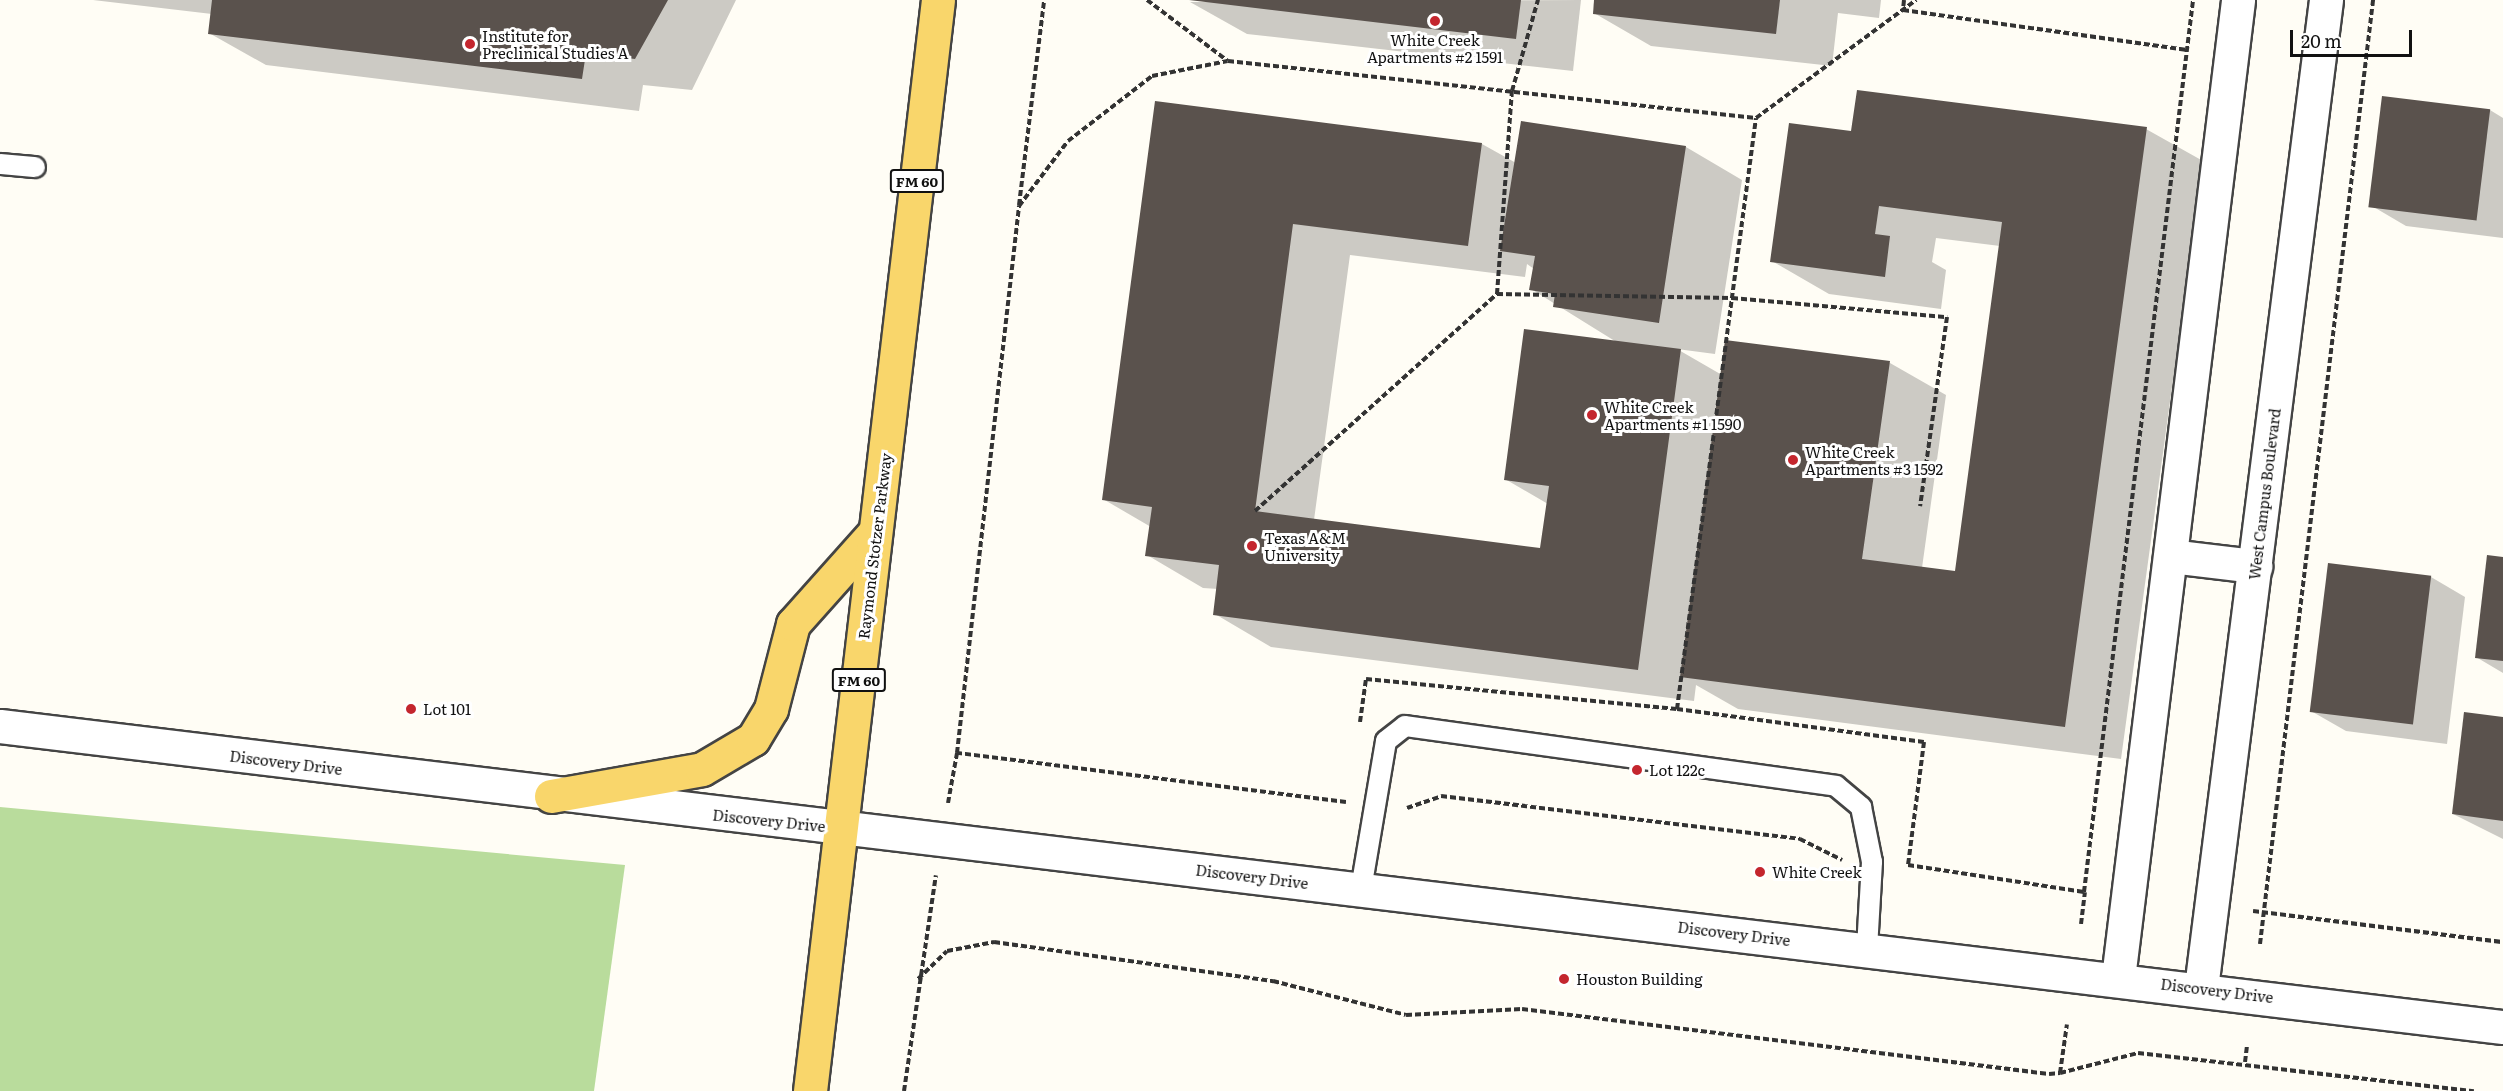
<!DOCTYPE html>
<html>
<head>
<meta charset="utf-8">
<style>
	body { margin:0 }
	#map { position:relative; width:2503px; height:1091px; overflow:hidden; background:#fffdf5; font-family:Literata,serif }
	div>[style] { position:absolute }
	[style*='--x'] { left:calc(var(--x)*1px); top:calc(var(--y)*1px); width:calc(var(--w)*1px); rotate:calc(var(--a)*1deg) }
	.forest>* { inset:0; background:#b9dc9c }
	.shadow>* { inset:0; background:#0003 }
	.building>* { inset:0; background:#5a524d; transform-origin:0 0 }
	.path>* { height:4px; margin-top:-2px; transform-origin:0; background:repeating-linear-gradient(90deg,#333 0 6px,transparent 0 9px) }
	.roads { filter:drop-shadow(2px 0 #444) drop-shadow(-2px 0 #444) drop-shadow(0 2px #444) drop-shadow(0 -2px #444) }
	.service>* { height:20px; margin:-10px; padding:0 10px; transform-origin:10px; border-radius:10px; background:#fff }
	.minor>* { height:33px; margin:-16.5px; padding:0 16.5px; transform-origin:16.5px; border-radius:16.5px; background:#fff }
	.primary>* { height:33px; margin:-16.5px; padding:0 16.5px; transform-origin:16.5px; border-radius:16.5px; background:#f9d66b }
	.dots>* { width:16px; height:16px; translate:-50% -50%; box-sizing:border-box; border:3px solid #fff; border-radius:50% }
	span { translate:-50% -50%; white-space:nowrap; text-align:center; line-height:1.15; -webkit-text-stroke:6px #fff; paint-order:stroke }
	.shield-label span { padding:2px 4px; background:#fff; border:2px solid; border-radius:4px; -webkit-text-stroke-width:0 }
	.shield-label { font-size:14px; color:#111; font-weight:700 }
	.poi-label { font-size:15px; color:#111 }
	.left { translate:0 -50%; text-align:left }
	.street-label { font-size:15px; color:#111 }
	.scale { position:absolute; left:2290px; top:30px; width:122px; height:27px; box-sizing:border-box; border:3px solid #111; border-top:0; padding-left:8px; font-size:18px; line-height:21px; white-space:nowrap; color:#111; -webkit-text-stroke:4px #fff; paint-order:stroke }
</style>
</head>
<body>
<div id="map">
	<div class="forest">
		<i style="clip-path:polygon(0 807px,625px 865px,594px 1091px,0 1091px)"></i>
	</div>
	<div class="shadow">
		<i style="clip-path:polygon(93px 0,736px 0,692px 90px,643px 85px,639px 111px,266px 65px,209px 33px,212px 14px)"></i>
		<i style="clip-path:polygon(1581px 0,1573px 71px,1247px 34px,1190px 2px)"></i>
		<i style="clip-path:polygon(1596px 0,1881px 0,1879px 18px,1838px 13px,1832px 66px,1651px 46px,1594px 13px)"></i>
		<i style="clip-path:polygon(evenodd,1156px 102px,1482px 144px,1516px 163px,1686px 147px,1742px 180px,1715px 354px,1677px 349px,1722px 375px,1890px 363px,1946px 395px,1922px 568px,1956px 573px,2000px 246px,1936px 238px,1932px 262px,1946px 270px,1941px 309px,1829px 294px,1772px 261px,1852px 132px,2146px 129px,2203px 161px,2121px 759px,1738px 709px,1696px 685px,1694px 701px,1271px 647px,1215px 614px,1218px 589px,1203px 588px,1147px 555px,1151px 527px,1103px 499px,1156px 102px,1350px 255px,1525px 277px,1527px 264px,1534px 269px,1531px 289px,1618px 343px,1505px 479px,1548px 504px,1542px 550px,1314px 520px,1350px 255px)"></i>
		<i style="clip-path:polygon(2490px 110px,2503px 118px,2503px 238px,2406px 226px,2372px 206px)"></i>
		<i style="clip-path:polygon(2503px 558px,2503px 673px,2476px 657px)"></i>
		<i style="clip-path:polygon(2431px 577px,2465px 597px,2447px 744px,2346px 731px,2311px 711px)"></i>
		<i style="clip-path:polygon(2503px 718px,2503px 839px,2453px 814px)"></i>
	</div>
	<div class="building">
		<i style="clip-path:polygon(212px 0,668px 0,635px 59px,586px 53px,582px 79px,208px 34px)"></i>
		<i style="clip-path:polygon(1189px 0,1521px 0,1516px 39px)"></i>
		<i style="clip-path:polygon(1594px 0,1780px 0,1776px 34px,1593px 14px)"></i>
		<i style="clip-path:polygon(1857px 90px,2147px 127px,2065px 727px,1680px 677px,1725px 340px,1890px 361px,1862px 559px,1955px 571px,2002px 222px,1879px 206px,1875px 234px,1890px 236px,1885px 277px,1770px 262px,1789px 123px,1851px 131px)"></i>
		<i style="left:2382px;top:96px;width:109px;height:112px;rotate:7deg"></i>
		<i style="clip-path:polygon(1155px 101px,1482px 143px,1468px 246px,1293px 224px,1255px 511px,1540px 548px,1549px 486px,1504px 480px,1524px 329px,1681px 349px,1638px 670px,1213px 615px,1219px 565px,1145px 556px,1152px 507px,1102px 500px)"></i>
		<i style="clip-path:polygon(1521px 121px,1686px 146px,1659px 323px,1553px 307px,1555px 294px,1529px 290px,1535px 256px,1500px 251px)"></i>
		<i style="clip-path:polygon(2487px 555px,2503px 557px,2503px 661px,2475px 658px)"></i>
		<i style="left:2328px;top:563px;width:104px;height:150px;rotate:7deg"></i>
		<i style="clip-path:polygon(2464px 712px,2503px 717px,2503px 821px,2452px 814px)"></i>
	</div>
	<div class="path">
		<i style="--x:1147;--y:0;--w:101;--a:37"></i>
		<i style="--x:1904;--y:0;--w:10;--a:96"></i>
		<i style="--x:1903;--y:10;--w:287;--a:8"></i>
		<i style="--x:1019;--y:205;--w:207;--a:-83"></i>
		<i style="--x:1497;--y:294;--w:204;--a:-85.8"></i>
		<i style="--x:1512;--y:91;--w:95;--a:-74.1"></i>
		<i style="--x:1255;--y:511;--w:325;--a:-41.9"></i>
		<i style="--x:1497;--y:294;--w:235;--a:1"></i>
		<i style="--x:1732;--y:298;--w:216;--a:5.1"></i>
		<i style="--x:1947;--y:317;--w:191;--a:98.1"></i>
		<i style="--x:1677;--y:709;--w:249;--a:7.6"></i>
		<i style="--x:1924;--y:742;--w:124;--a:97.4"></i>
		<i style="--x:1908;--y:865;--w:178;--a:8.7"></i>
		<i style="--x:2084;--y:892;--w:899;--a:-83.03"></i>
		<i style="--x:1360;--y:722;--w:43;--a:-82.1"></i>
		<i style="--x:1366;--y:679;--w:312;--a:5.5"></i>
		<i style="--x:1677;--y:709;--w:596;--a:-82.39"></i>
		<i style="--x:1346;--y:802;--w:392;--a:-172.8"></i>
		<i style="--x:957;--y:753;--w:551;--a:-83.53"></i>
		<i style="--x:1019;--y:206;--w:81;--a:-53"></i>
		<i style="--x:1068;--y:141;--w:106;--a:-37.7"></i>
		<i style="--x:1152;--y:76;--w:77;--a:-11.2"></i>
		<i style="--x:1228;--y:61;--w:531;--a:6.16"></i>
		<i style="--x:1756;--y:118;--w:199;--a:-36.4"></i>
		<i style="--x:948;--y:803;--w:51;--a:-79.8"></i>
		<i style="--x:1407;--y:808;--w:36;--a:-19"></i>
		<i style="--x:1441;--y:796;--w:362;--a:6.8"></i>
		<i style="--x:1800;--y:839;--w:47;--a:26.6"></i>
		<i style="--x:2253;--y:911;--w:252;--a:7.1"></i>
		<i style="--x:2081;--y:924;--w:32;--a:-83"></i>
		<i style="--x:2260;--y:944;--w:951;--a:-83.17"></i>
		<i style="--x:918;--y:979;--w:40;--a:-44"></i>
		<i style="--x:947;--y:951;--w:48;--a:-10.8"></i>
		<i style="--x:994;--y:942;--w:282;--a:8"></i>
		<i style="--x:1273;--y:981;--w:137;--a:14.3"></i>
		<i style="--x:1406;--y:1015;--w:116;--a:-3"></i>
		<i style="--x:1522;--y:1009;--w:531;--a:7.03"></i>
		<i style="--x:2049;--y:1074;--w:11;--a:-5"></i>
		<i style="--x:2060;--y:1073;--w:49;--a:-81.9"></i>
		<i style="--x:2245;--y:1062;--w:17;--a:-83"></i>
		<i style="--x:2060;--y:1073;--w:81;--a:-14.4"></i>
		<i style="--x:2138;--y:1053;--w:338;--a:6.5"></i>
		<i style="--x:904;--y:1091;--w:218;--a:-81.6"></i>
	</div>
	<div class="roads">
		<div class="service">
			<i style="--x:0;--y:164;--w:35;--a:5"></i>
			<i style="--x:1361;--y:889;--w:150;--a:-80.4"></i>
			<i style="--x:1386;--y:741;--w:24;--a:-38"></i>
			<i style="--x:1405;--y:726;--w:435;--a:7.9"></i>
			<i style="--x:1836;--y:786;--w:33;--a:40"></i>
			<i style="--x:1861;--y:807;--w:56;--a:78.7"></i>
			<i style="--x:1872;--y:862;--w:87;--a:93.3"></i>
		</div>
		<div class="minor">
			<i style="--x:2171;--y:556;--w:85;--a:6.8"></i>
			<i style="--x:0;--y:726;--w:2521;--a:6.86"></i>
			<i style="--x:2118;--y:978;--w:985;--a:-83"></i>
			<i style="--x:2201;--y:988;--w:996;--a:-82.79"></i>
		</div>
		<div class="primary">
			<i style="--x:551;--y:796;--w:153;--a:-10.1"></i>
			<i style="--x:702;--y:769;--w:59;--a:-30.5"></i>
			<i style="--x:753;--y:739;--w:35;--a:-59"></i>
			<i style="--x:771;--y:709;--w:88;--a:-75.5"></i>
			<i style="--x:793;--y:624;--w:123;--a:-48.3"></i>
			<i style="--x:810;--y:1091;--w:1098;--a:-83.31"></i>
		</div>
	</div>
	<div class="dots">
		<i style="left:1435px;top:21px;background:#c4262e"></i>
		<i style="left:470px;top:44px;background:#c4262e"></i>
		<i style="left:1592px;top:415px;background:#c4262e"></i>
		<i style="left:1793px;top:460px;background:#c4262e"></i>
		<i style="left:1252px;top:546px;background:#c4262e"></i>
		<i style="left:411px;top:709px;background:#c4262e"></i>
		<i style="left:1637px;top:770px;background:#c4262e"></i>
		<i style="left:1760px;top:872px;background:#c4262e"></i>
		<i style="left:1564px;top:979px;background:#c4262e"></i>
	</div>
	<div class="shield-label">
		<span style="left:917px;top:181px">FM 60</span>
		<span style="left:859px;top:680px">FM 60</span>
	</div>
	<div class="poi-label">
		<span class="left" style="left:482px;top:44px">Institute for<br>Preclinical Studies A</span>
		<span style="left:1435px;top:48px">White Creek<br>Apartments #2 1591</span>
		<span class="left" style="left:1604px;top:415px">White Creek<br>Apartments #1 1590</span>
		<span class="left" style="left:1805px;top:460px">White Creek<br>Apartments #3 1592</span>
		<span class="left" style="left:1264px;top:546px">Texas A&amp;M<br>University</span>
		<span class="left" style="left:423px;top:709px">Lot 101</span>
		<span class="left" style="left:1649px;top:770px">Lot 122c</span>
		<span class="left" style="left:1772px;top:872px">White Creek</span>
		<span class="left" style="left:1576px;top:979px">Houston Building</span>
	</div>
	<div class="street-label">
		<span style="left:2264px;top:494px;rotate:-83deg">West Campus Boulevard</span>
		<span style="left:874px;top:546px;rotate:-83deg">Raymond Stotzer Parkway</span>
		<span style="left:286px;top:762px;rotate:7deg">Discovery Drive</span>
		<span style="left:769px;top:820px;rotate:6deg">Discovery Drive</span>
		<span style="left:1252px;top:876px;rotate:7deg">Discovery Drive</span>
		<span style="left:1734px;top:933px;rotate:7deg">Discovery Drive</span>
		<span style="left:2217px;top:990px;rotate:7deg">Discovery Drive</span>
	</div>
	<div class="scale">20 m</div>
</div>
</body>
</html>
